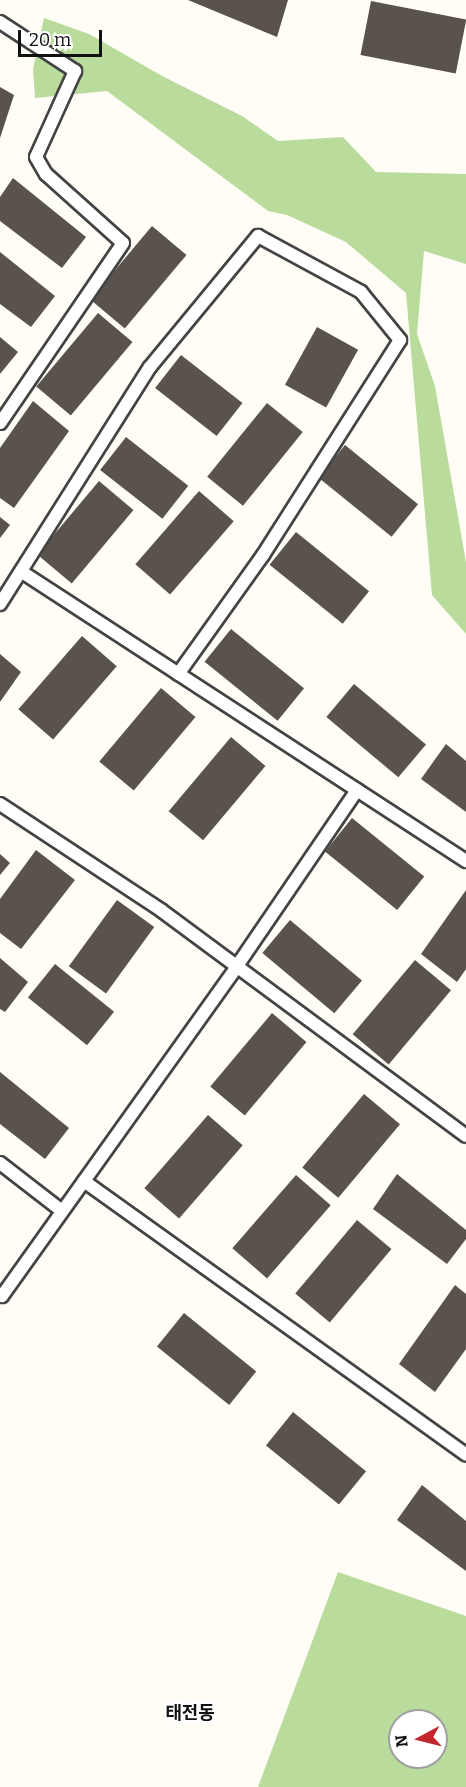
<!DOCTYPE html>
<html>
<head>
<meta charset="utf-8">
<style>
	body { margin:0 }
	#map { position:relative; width:466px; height:1787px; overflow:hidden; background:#fffdf5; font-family:Bitter,"Noto Sans KR",serif }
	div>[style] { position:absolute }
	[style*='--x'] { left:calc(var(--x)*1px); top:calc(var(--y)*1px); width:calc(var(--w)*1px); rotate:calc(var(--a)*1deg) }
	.forest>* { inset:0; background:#b9dc9c }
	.building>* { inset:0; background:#5a524d; transform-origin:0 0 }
	.roads { filter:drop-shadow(2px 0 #444) drop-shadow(-2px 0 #444) drop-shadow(0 2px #444) drop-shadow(0 -2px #444) }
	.lane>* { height:12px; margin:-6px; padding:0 6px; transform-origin:6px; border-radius:6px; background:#fff }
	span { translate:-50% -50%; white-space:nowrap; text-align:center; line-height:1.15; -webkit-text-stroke:6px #fff; paint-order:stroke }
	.quarter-label { font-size:18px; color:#111; font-weight:700 }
	.north { position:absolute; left:388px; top:1709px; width:60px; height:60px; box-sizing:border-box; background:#fff; border:2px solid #a0a0a0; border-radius:50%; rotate:263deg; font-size:16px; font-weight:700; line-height:24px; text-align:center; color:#111 }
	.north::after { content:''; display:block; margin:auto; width:21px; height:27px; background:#c4262e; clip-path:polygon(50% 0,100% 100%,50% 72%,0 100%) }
	.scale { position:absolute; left:18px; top:30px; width:84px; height:27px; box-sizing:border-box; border:3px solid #111; border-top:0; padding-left:8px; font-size:18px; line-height:21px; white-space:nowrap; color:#111; -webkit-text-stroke:4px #fff; paint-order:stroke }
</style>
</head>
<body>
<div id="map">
	<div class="forest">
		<i style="clip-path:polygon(44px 18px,89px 34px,164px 77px,242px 116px,278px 141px,343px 137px,376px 172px,466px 174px,466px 264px,424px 251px,417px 334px,435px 386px,466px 562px,466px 634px,432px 595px,406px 293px,346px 242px,287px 215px,268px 211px,107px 91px,35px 98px,33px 69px)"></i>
		<i style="clip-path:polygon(evenodd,338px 1572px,466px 1616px,466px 1787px,258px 1787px,338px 1572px,400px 1721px,436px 1721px,436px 1757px,400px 1757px,400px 1721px)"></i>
	</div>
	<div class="building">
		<i style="clip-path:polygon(188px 0,288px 0,277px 37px)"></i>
		<i style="left:371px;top:1px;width:97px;height:55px;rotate:11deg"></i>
		<i style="clip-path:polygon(0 87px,14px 95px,0 138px)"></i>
		<i style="clip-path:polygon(13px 178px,86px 237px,62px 268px,0 221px,0 197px)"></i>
		<i style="left:152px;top:226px;width:45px;height:96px;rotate:40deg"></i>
		<i style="clip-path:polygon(0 252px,55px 296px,31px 327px,0 304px)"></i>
		<i style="left:98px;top:313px;width:45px;height:96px;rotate:40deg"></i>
		<i style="left:317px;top:327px;width:47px;height:66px;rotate:29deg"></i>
		<i style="clip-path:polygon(0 337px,18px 352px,0 374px)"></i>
		<i style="left:181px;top:355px;width:78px;height:42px;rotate:38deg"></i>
		<i style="clip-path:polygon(33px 401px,69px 431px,14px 508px,0 498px,0 448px)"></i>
		<i style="left:267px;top:403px;width:46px;height:95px;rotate:39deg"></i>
		<i style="left:126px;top:437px;width:79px;height:42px;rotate:38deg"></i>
		<i style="left:345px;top:445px;width:94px;height:42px;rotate:39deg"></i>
		<i style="left:99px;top:481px;width:45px;height:96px;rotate:40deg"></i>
		<i style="left:199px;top:491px;width:46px;height:97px;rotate:41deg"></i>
		<i style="clip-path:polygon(0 517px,10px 525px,0 538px)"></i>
		<i style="left:296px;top:532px;width:94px;height:42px;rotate:39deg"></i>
		<i style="left:231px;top:629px;width:94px;height:42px;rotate:39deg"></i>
		<i style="left:82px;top:636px;width:46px;height:97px;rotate:41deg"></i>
		<i style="clip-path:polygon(0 654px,21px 672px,0 702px)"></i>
		<i style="left:354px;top:684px;width:94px;height:43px;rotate:40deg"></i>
		<i style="left:161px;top:688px;width:45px;height:96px;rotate:40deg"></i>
		<i style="left:231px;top:737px;width:45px;height:97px;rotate:40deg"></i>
		<i style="clip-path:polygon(446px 744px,466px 761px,466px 812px,421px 779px)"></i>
		<i style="left:352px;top:818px;width:93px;height:43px;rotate:39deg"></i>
		<i style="clip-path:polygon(36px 850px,75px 880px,21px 949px,0 933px,0 899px)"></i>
		<i style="clip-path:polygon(0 854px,10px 863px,0 875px)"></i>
		<i style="clip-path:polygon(466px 890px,466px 969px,457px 982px,421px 954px)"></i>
		<i style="left:117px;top:900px;width:46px;height:82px;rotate:36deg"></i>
		<i style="left:290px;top:920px;width:94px;height:43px;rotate:40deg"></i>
		<i style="clip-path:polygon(0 958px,28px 982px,5px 1012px,0 1009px)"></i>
		<i style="left:415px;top:960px;width:47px;height:97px;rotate:40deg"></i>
		<i style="left:55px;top:964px;width:76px;height:43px;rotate:39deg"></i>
		<i style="left:272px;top:1013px;width:45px;height:96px;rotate:40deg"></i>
		<i style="clip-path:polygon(0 1072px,69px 1128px,45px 1159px,0 1124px)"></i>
		<i style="left:364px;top:1094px;width:47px;height:96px;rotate:40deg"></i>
		<i style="left:208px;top:1115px;width:46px;height:97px;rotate:41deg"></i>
		<i style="clip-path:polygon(397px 1174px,466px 1230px,466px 1239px,447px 1264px,373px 1209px)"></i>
		<i style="left:296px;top:1175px;width:46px;height:97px;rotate:41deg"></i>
		<i style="left:357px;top:1220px;width:45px;height:96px;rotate:40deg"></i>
		<i style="clip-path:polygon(455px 1285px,466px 1294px,466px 1349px,435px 1392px,399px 1364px)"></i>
		<i style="left:184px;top:1313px;width:93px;height:43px;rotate:39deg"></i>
		<i style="left:293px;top:1412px;width:94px;height:43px;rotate:39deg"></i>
		<i style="clip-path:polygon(422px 1485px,466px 1521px,466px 1571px,397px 1520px)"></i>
	</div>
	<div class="roads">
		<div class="lane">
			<i style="--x:0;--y:22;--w:90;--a:33.2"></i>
			<i style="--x:75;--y:71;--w:94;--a:114.4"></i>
			<i style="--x:36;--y:157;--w:20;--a:60"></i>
			<i style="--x:46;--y:174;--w:103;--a:41.9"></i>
			<i style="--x:123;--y:243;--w:218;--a:124.3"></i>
			<i style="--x:22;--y:572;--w:530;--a:33.06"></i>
			<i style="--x:0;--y:604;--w:280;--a:-57.7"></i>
			<i style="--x:150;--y:367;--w:170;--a:-50.5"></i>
			<i style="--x:258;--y:236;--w:117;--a:28.5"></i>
			<i style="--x:361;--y:292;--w:62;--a:50.9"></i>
			<i style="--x:400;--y:340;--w:255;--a:122.5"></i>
			<i style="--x:263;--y:555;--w:146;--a:125.5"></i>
			<i style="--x:0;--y:804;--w:194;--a:33.4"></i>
			<i style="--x:162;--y:911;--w:378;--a:36.5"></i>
			<i style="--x:0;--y:1163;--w:78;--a:37.7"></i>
			<i style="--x:84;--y:1181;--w:470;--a:35.6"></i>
			<i style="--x:0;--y:1295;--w:2;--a:27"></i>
			<i style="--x:2;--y:1296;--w:405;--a:-54.5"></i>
			<i style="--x:237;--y:966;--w:213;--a:-55.7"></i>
		</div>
	</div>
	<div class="quarter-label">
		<span style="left:190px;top:1713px">태전동</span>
	</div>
	<div class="north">N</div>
	<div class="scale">20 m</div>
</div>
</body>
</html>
